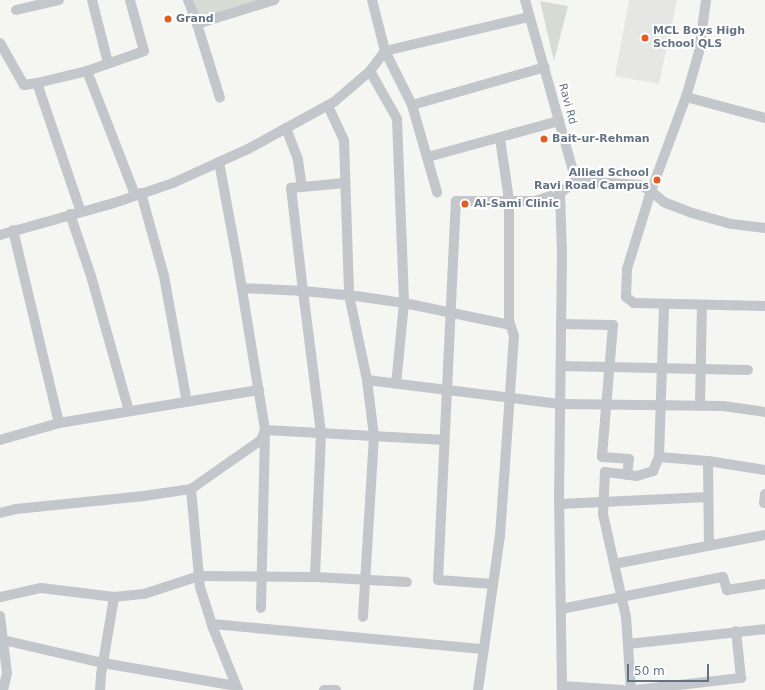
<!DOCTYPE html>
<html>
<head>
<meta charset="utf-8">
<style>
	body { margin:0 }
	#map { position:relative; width:765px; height:690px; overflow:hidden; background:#f5f6f2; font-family:"DejaVu Sans",sans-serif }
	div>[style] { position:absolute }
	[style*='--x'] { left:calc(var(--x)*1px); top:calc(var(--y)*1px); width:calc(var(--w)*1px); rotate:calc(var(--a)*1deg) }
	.built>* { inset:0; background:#e6e7e5 }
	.green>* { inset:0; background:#d6dcd3 }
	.minor>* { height:10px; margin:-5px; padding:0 5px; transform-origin:5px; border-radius:5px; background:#c3c6ca }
	.dots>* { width:11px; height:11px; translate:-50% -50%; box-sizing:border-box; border:2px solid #fff; border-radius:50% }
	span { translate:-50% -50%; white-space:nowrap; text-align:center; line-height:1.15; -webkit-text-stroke:4px #fff; paint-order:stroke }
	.poi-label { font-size:11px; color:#647383; font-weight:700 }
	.left { translate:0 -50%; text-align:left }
	.right { translate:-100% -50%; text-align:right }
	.street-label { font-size:11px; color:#647383 }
	.scale { position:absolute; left:627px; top:664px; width:82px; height:18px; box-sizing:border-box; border:2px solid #647383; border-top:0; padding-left:5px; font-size:12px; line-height:14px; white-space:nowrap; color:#647383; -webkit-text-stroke:3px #fff; paint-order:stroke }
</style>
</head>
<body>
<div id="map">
	<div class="built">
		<i style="clip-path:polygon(629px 0,677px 0,659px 84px,615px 76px)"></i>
	</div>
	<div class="green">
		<i style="clip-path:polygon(194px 0,259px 0,199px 20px)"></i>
		<i style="clip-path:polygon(540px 1px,568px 6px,554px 61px)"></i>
	</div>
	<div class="minor">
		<i style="--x:92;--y:0;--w:65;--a:75.7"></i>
		<i style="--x:188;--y:0;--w:26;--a:69"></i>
		<i style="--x:197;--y:24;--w:81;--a:-17.3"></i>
		<i style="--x:372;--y:0;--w:53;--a:75.7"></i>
		<i style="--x:385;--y:51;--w:60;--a:63.4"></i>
		<i style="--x:412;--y:105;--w:91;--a:74"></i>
		<i style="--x:525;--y:0;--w:188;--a:74.3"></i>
		<i style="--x:576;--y:181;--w:64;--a:3.6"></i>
		<i style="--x:640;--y:185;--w:13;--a:29"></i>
		<i style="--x:651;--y:191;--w:100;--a:-69.6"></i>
		<i style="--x:686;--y:97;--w:47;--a:-73.9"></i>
		<i style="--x:699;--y:52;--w:52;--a:-82.3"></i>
		<i style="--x:16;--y:10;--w:44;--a:-13.1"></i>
		<i style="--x:197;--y:24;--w:77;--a:72.7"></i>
		<i style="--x:0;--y:43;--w:48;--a:60.3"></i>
		<i style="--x:24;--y:85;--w:13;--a:-9"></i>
		<i style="--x:37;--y:83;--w:136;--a:71.2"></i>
		<i style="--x:87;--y:71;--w:133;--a:68.8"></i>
		<i style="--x:370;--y:71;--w:55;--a:60.6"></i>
		<i style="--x:397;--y:119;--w:184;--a:87.8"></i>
		<i style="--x:404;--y:303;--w:81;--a:95.6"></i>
		<i style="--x:37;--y:83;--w:51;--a:-13.5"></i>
		<i style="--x:87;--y:71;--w:60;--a:-19.3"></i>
		<i style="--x:144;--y:51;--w:53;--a:-105.4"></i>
		<i style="--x:686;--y:97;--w:82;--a:14.9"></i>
		<i style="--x:412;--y:105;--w:138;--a:-15.9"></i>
		<i style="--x:328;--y:106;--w:38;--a:65"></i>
		<i style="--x:344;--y:141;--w:154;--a:88.1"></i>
		<i style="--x:349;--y:295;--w:87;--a:78"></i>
		<i style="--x:367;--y:380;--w:56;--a:82.9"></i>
		<i style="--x:374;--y:436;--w:181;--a:93.5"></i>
		<i style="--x:286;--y:128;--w:34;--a:69"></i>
		<i style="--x:298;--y:160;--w:27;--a:82"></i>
		<i style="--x:428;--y:157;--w:136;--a:-15.4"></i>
		<i style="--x:219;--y:162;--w:105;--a:79.5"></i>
		<i style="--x:238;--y:265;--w:167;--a:80.7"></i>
		<i style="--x:265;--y:430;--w:11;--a:112"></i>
		<i style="--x:261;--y:440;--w:85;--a:145"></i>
		<i style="--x:191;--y:489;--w:98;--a:84.8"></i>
		<i style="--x:200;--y:587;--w:43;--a:72.4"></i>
		<i style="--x:213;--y:628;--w:67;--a:68"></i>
		<i style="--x:141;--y:193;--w:86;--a:74.5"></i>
		<i style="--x:164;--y:276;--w:128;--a:79.7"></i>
		<i style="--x:560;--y:193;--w:59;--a:88.1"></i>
		<i style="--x:562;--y:252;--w:245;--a:90.7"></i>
		<i style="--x:559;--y:497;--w:193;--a:89.1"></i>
		<i style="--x:70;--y:214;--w:65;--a:71.3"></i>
		<i style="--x:91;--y:276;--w:140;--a:74.3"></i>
		<i style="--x:765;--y:228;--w:34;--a:-173"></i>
		<i style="--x:731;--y:224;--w:41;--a:-164.2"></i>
		<i style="--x:692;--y:213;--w:30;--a:-159"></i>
		<i style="--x:664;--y:202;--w:17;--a:-140"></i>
		<i style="--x:651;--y:191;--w:82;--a:107.1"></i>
		<i style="--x:627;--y:269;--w:28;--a:92"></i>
		<i style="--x:626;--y:297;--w:10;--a:37"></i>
		<i style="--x:634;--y:303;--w:131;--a:1.3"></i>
		<i style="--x:13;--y:230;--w:198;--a:76.6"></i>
		<i style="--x:0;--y:235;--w:118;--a:-15.7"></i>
		<i style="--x:114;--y:203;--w:62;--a:-18.7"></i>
		<i style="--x:173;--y:183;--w:82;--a:-24.4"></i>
		<i style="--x:248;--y:149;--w:98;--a:-28.7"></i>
		<i style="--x:334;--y:102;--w:48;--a:-40.7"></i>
		<i style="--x:370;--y:71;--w:25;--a:-53"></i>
		<i style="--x:385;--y:51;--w:148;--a:-13.3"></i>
		<i style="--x:242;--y:288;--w:61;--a:2.8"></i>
		<i style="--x:303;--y:291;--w:104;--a:-96.6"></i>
		<i style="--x:291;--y:188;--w:54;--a:-5.3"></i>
		<i style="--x:561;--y:324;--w:52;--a:1.1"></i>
		<i style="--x:613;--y:325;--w:132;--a:94.8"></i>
		<i style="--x:602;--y:457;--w:27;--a:4"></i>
		<i style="--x:629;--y:459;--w:16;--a:97"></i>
		<i style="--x:561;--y:366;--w:187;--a:1.2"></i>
		<i style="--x:367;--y:380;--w:194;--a:7.1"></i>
		<i style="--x:560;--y:404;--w:163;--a:0.7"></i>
		<i style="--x:723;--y:406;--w:42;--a:8.1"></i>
		<i style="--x:700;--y:406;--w:100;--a:-88.9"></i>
		<i style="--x:0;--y:440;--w:61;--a:-16.1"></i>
		<i style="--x:59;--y:423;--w:203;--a:-9.4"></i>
		<i style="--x:659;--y:457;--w:49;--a:4.7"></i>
		<i style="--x:764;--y:503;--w:9;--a:-84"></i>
		<i style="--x:560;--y:504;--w:148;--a:-2.7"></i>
		<i style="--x:0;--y:513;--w:16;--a:-14"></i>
		<i style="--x:16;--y:509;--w:129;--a:-5.8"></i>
		<i style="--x:144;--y:496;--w:48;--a:-8.5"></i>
		<i style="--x:709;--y:545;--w:84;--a:-90.7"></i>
		<i style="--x:708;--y:461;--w:58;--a:9"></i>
		<i style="--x:614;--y:564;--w:154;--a:-10.9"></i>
		<i style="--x:315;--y:577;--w:144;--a:-87.6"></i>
		<i style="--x:321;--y:433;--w:143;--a:-97.2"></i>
		<i style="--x:303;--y:291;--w:53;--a:5.4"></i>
		<i style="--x:356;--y:296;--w:49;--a:8.3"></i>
		<i style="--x:404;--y:303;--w:108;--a:11.7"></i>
		<i style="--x:493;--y:584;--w:55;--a:-175.8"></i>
		<i style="--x:438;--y:580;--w:379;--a:-87.3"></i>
		<i style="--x:456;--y:201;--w:79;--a:0"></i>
		<i style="--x:535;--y:201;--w:26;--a:-18"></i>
		<i style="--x:560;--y:193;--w:20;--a:-37"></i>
		<i style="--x:0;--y:597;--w:42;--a:-12.4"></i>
		<i style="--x:41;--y:588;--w:74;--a:7"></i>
		<i style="--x:114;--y:597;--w:30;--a:-6"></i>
		<i style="--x:144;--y:594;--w:58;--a:-18.1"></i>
		<i style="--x:199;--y:576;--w:116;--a:0.5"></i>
		<i style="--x:315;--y:577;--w:92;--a:3.1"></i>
		<i style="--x:261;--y:608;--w:178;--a:-88.7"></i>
		<i style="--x:265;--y:430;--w:180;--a:3.2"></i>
		<i style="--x:561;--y:609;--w:165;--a:-11.2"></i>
		<i style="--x:723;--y:577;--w:14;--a:73"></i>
		<i style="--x:727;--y:590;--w:38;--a:-9"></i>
		<i style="--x:0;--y:616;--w:57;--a:83"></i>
		<i style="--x:7;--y:673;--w:17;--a:103"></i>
		<i style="--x:212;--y:624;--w:272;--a:5.3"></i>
		<i style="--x:3;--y:640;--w:103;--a:13"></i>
		<i style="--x:103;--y:663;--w:135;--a:9.8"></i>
		<i style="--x:628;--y:644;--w:138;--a:-6.2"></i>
		<i style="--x:562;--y:686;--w:61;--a:3.8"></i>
		<i style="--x:100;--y:690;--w:15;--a:-86"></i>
		<i style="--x:101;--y:675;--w:79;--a:-80.5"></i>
		<i style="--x:324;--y:690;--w:12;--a:0"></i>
		<i style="--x:478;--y:690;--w:156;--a:-81.9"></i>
		<i style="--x:500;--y:536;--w:200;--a:-86"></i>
		<i style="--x:514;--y:336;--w:16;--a:-108"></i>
		<i style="--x:509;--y:321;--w:121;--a:-90"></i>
		<i style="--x:509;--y:200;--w:63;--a:-98.3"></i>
		<i style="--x:631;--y:690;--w:73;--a:-93.9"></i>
		<i style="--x:626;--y:617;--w:106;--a:-102.6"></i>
		<i style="--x:603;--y:514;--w:42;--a:-87.3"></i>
		<i style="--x:605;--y:472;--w:32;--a:7"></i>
		<i style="--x:637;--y:476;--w:17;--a:-17"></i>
		<i style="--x:653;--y:471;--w:15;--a:-67"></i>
		<i style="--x:659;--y:457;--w:153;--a:-88.1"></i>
		<i style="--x:635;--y:690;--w:107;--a:-6.5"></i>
		<i style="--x:741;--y:678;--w:47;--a:-96.1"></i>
	</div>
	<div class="dots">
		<i style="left:168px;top:19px;background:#e35c24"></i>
		<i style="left:645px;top:38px;background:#e35c24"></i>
		<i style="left:544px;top:139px;background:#e35c24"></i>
		<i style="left:657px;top:180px;background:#e35c24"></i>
		<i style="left:465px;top:204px;background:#e35c24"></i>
	</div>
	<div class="poi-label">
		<span class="left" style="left:176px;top:19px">Grand</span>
		<span class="left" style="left:653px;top:38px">MCL Boys High<br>School QLS</span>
		<span class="left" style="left:552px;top:139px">Bait-ur-Rehman</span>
		<span class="right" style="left:649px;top:180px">Allied School<br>Ravi Road Campus</span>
		<span class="left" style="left:474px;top:204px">Al-Sami Clinic</span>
	</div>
	<div class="street-label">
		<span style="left:567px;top:104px;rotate:75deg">Ravi Rd</span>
	</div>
	<div class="scale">50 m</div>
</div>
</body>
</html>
